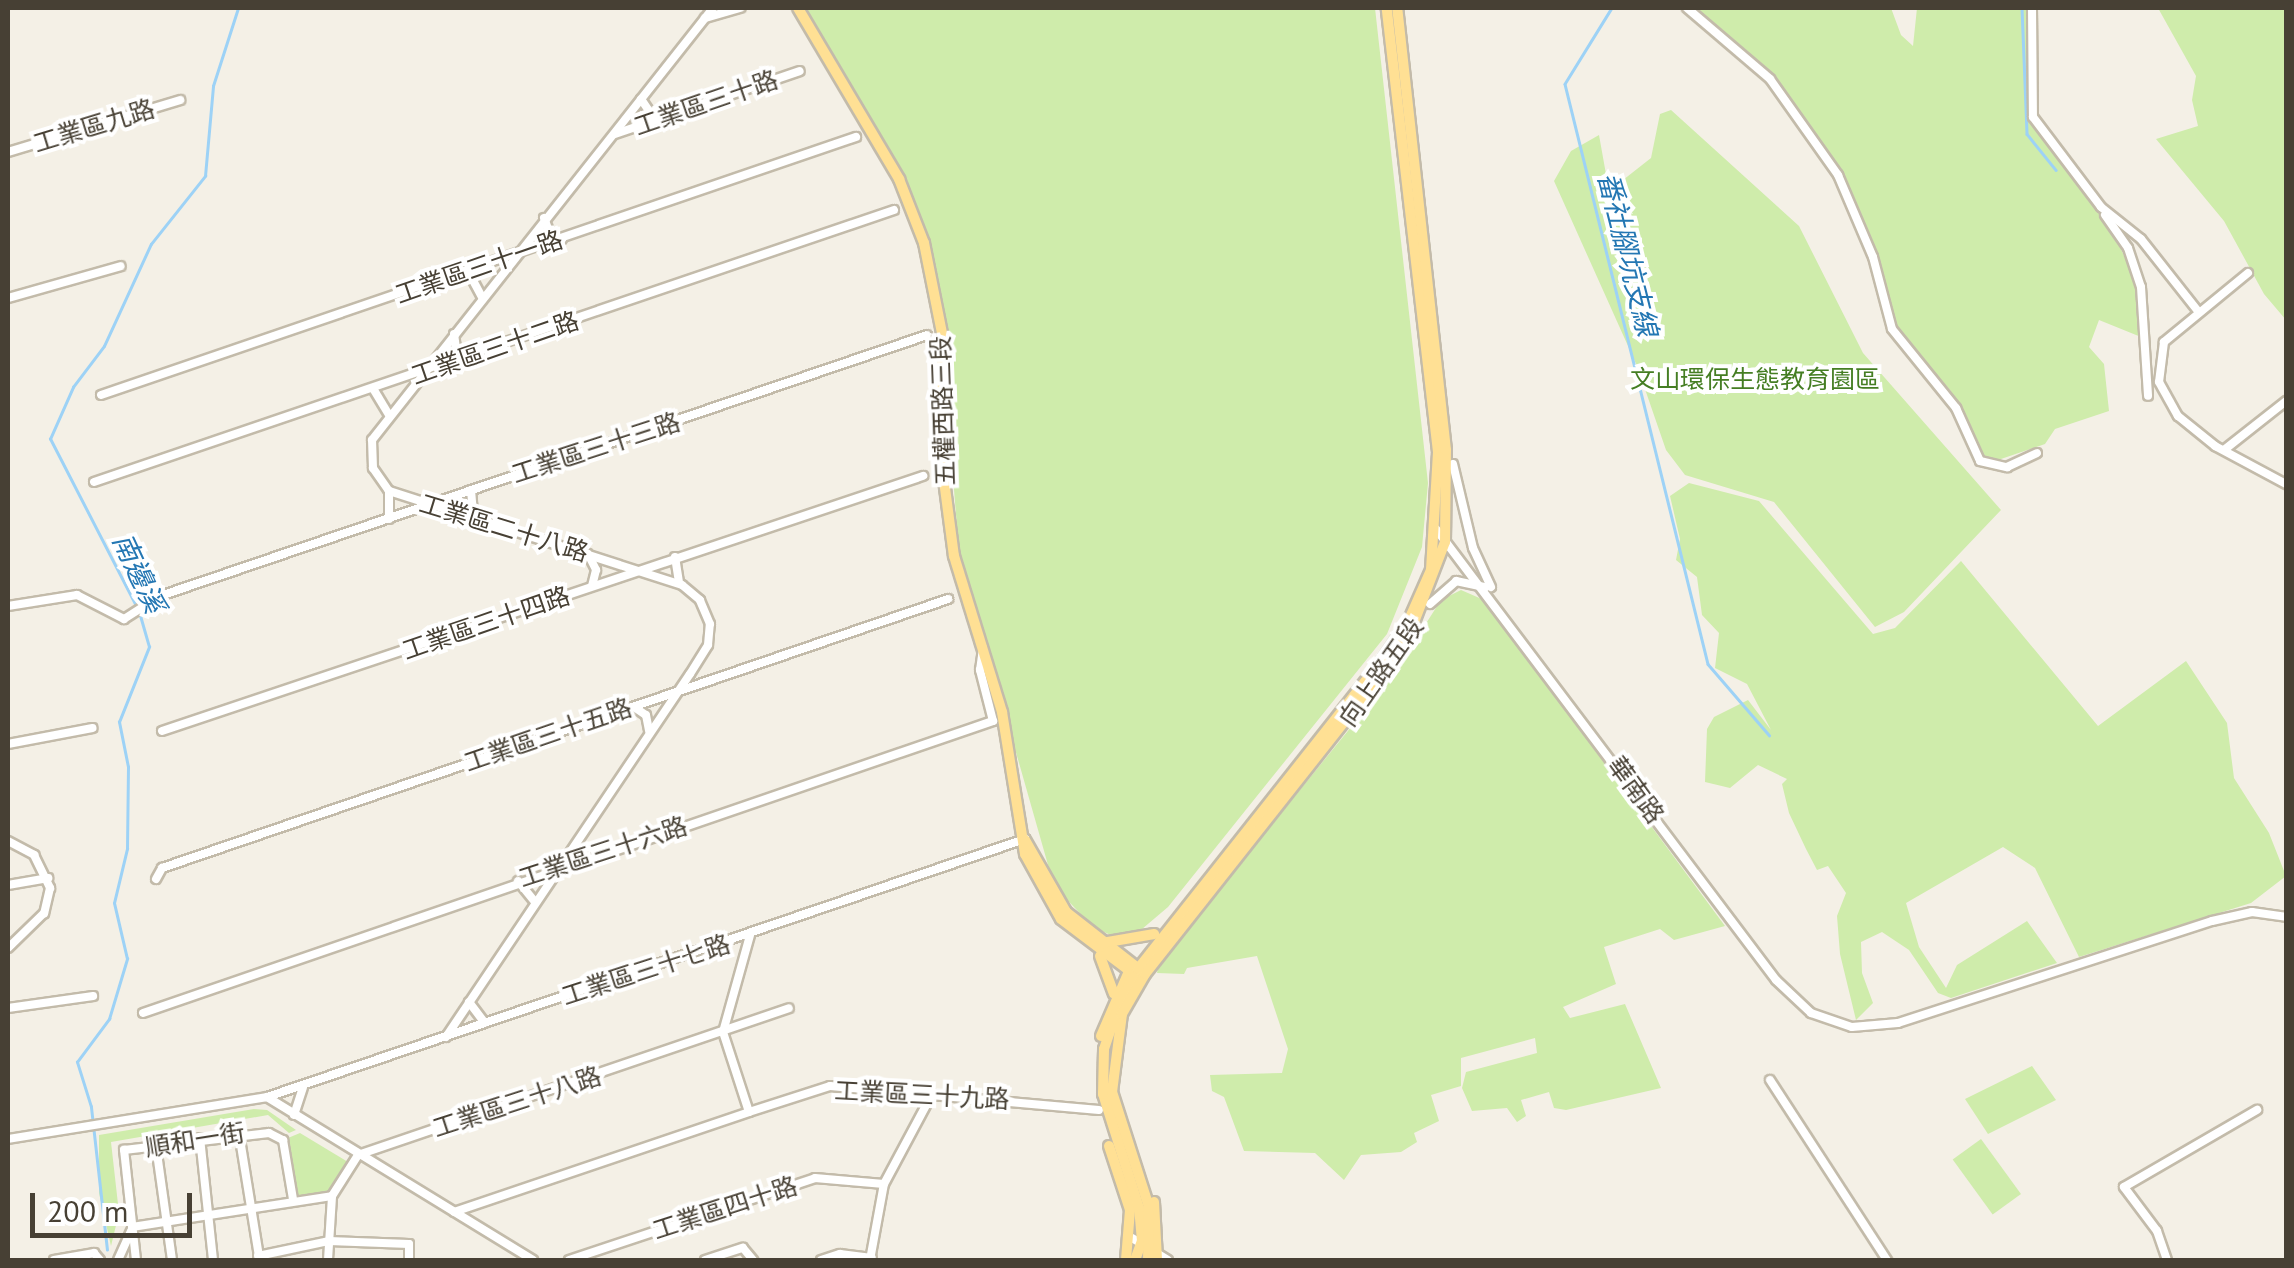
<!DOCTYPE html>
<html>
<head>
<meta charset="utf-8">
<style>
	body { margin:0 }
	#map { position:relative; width:2294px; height:1268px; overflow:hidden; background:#f4f0e6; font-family:"PT Sans","Noto Sans TC",sans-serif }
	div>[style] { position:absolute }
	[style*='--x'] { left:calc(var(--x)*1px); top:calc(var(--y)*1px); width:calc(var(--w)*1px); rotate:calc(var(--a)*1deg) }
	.green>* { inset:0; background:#cfecab; transform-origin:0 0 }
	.stream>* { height:2.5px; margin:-1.25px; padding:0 1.25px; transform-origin:1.25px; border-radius:1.25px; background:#9dd2f6 }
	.roads { filter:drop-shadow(2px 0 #c3bbaa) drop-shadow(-2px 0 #c3bbaa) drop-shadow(0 2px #c3bbaa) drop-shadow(0 -2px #c3bbaa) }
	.minor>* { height:8px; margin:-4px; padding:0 4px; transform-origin:4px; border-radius:4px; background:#fff }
	.major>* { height:10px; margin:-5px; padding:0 5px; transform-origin:5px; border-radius:5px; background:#ffe094 }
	span { translate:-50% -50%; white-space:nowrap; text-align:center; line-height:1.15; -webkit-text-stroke:8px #fff; paint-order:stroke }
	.street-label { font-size:25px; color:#474034 }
	.park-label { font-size:25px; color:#457e23 }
	.water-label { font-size:28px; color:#2477b3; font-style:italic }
	.frame { position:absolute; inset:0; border:10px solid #474034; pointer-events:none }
	.scale { position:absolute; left:30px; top:1193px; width:162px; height:45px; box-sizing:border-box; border:5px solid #474034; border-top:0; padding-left:12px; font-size:30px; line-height:35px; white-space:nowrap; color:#474034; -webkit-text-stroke:8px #fff; paint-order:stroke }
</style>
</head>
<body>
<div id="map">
	<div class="green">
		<i style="clip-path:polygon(802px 8px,1375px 8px,1428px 483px,1422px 547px,1387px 634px,1168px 907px,1135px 935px,1115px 937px,1093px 927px,1054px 886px,959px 552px,937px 277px,908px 186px)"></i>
		<i style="clip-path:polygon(1692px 8px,1891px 8px,1901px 35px,1913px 46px,1917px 8px,2026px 8px,2030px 108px,2118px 242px,2134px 279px,2141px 337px,2099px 320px,2089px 347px,2104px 364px,2109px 411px,2055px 429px,2045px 444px,1998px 460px,1984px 456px,1950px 390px,1897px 332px,1866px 231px,1838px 172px,1769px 70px)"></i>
		<i style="clip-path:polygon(2158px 8px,2286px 8px,2286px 320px,2264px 294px,2224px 221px,2156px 139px,2198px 126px,2192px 100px,2196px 76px)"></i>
		<i style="clip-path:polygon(1671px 110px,1799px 226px,1863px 353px,2001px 510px,1904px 612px,1875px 627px,1774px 502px,1685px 475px,1666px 450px,1637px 366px,1554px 181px,1571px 151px,1599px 135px,1609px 191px,1651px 158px,1660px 114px)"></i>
		<i style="clip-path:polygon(1689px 483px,1759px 501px,1873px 634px,1895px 628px,1961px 561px,2098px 726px,2186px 661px,2227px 723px,2234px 778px,2269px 833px,2286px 876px,2251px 903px,2079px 957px,2035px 868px,2003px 847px,1906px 903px,1919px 947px,1946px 988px,1957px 965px,2027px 921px,2057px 963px,1951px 998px,1938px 993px,1909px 950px,1882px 932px,1861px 942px,1862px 973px,1873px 1003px,1856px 1020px,1840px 954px,1837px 916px,1846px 893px,1828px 866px,1817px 870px,1806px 849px,1789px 813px,1782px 784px,1787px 779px,1758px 765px,1730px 788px,1705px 782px,1707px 729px,1714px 717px,1748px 700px,1771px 730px,1747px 684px,1715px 668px,1719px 633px,1702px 615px,1697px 577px,1676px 560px,1680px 539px,1670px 496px)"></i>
		<i style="clip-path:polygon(1461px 590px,1484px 600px,1725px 926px,1674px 940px,1660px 929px,1604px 947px,1616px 984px,1563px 1007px,1570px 1018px,1625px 1004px,1661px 1088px,1566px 1110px,1554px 1108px,1549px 1092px,1521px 1100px,1526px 1116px,1517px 1122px,1507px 1108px,1472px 1111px,1462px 1088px,1466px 1072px,1537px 1053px,1535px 1038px,1461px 1058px,1461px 1086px,1431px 1095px,1439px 1121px,1414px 1133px,1417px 1142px,1401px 1152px,1361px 1155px,1344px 1180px,1315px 1153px,1244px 1151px,1224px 1097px,1212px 1091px,1210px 1075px,1282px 1073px,1288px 1049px,1257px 956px,1187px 968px,1184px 974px,1157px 973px,1159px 963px,1391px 678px,1441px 600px)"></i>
		<i style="clip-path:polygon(2032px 1066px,2056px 1100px,1988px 1134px,1965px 1099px)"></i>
		<i style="clip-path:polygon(254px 1109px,267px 1110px,296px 1130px,289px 1133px,268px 1115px,111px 1142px,119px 1213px,111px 1246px,99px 1193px,99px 1135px)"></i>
		<i style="clip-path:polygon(300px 1133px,348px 1162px,330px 1191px,293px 1198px,288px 1138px)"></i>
		<i style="left:1981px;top:1139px;width:68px;height:35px;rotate:54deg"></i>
	</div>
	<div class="stream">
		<i style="--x:1612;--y:8;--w:89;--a:121.7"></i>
		<i style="--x:1565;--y:84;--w:597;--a:76.15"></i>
		<i style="--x:1708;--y:664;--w:94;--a:49.3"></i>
		<i style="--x:2022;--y:8;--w:126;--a:87.7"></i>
		<i style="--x:2027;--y:134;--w:46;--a:51.1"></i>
		<i style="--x:137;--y:608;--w:190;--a:-117.2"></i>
		<i style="--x:50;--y:439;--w:57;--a:-66.1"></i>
		<i style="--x:73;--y:387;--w:51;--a:-52.9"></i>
		<i style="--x:104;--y:346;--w:112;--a:-65.3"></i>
		<i style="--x:151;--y:244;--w:87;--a:-51.5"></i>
		<i style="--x:205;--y:176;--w:90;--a:-84.9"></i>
		<i style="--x:213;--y:86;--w:82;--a:-72.2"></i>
		<i style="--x:107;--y:1250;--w:144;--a:-96.4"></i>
		<i style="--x:91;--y:1107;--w:47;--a:-107.3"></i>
		<i style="--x:77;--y:1062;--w:54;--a:-53.3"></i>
		<i style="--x:109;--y:1019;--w:63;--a:-73.3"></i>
		<i style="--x:127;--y:959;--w:57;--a:-103.1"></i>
		<i style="--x:114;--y:903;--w:56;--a:-76.5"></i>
		<i style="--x:127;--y:849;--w:82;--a:-89.3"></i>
		<i style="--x:128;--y:767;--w:46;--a:-101.3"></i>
		<i style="--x:119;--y:722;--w:81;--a:-68.2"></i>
		<i style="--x:149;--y:647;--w:33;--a:-106"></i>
	</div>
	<div class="roads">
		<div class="minor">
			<i style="--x:1687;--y:8;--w:109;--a:40.5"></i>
			<i style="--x:1770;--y:79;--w:118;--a:54.7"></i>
			<i style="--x:1838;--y:175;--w:89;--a:66.9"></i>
			<i style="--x:1873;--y:257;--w:74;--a:75.2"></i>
			<i style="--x:1892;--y:329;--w:102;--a:51"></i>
			<i style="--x:1956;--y:408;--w:58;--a:65.6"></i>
			<i style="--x:1980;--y:461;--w:28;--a:13"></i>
			<i style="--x:2007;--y:467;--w:33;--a:-25"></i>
			<i style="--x:2032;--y:8;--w:109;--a:89.5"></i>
			<i style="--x:2033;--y:117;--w:113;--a:52.9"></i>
			<i style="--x:2101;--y:207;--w:51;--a:38.7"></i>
			<i style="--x:2141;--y:239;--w:90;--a:51.7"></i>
			<i style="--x:705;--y:18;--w:37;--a:-16"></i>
			<i style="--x:641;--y:99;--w:25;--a:56"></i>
			<i style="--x:615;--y:134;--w:195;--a:-18.8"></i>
			<i style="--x:8;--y:152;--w:180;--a:-16.8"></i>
			<i style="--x:2105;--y:215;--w:40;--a:55.1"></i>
			<i style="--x:2128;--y:248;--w:41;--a:71.6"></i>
			<i style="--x:2141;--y:287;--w:109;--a:86.3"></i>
			<i style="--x:544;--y:218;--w:17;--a:69"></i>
			<i style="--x:550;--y:234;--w:13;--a:23"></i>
			<i style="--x:468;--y:271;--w:30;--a:62"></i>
			<i style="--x:2248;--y:273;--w:109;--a:140.6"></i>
			<i style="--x:2164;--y:342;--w:40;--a:97.1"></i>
			<i style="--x:2159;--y:382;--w:39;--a:61"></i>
			<i style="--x:2178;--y:416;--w:48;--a:39"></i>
			<i style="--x:2215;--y:446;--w:81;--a:28.2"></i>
			<i style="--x:8;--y:298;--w:117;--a:-15.8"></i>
			<i style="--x:454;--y:334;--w:15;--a:82"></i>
			<i style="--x:456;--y:349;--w:14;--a:34"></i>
			<i style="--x:374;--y:390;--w:29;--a:59"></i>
			<i style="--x:101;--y:395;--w:798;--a:-18.87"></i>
			<i style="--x:2224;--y:450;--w:79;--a:-38.3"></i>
			<i style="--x:1453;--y:464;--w:86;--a:76.6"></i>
			<i style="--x:1473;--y:548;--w:43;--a:65.2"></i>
			<i style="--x:94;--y:482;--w:845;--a:-18.78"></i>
			<i style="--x:471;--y:490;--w:32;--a:85"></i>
			<i style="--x:389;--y:491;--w:28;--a:90"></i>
			<i style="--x:1436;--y:529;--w:565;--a:52.99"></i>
			<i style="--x:1776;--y:980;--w:48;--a:43.3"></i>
			<i style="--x:1811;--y:1013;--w:43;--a:18.9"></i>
			<i style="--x:1852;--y:1027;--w:46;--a:-5"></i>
			<i style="--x:1898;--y:1023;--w:330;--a:-18"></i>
			<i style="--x:2212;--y:921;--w:41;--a:-12.7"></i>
			<i style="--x:2252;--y:912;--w:34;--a:8"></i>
			<i style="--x:588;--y:554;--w:18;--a:63"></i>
			<i style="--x:596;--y:570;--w:16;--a:104"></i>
			<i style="--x:675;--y:557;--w:25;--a:81"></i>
			<i style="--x:1430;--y:604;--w:35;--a:-41"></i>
			<i style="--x:1456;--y:581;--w:30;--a:12"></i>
			<i style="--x:8;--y:606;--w:70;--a:-9.1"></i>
			<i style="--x:77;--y:595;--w:53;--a:27.1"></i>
			<i style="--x:124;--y:619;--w:43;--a:-32.6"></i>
			<i style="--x:160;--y:596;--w:810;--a:-18.79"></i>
			<i style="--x:634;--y:707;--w:14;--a:34"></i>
			<i style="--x:646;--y:715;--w:16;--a:79"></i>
			<i style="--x:162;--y:731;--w:803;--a:-18.53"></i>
			<i style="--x:8;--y:744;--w:86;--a:-10.7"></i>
			<i style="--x:8;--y:841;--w:30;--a:28"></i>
			<i style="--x:34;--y:855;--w:37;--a:64"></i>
			<i style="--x:50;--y:888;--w:26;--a:103"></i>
			<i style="--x:44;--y:913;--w:50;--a:135.8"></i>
			<i style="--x:156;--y:879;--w:13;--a:-61"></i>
			<i style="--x:162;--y:868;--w:831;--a:-18.89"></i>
			<i style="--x:518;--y:881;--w:27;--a:51"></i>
			<i style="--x:8;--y:885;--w:41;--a:-9.9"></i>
			<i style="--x:469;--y:1002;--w:26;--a:53"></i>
			<i style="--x:8;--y:1008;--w:86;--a:-8"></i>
			<i style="--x:143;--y:1013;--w:899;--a:-18.96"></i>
			<i style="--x:993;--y:721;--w:53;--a:-104.3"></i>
			<i style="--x:980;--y:670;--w:22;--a:-82"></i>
			<i style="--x:723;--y:1032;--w:101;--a:-74.4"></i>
			<i style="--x:446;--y:1037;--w:437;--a:-56.1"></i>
			<i style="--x:690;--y:674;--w:34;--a:-58"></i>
			<i style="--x:708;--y:645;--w:21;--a:-85"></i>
			<i style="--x:710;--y:624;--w:26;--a:-113"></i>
			<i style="--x:700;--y:600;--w:23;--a:-140"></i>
			<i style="--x:682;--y:585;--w:308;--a:-162.2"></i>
			<i style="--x:389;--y:491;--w:28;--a:-125"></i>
			<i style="--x:373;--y:468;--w:28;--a:-92"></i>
			<i style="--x:372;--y:440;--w:550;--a:-51.71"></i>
			<i style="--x:1770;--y:1080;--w:215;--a:57"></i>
			<i style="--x:267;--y:1097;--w:312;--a:31.5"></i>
			<i style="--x:749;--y:1112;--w:85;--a:-17.8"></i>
			<i style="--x:830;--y:1086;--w:270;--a:5.1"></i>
			<i style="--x:294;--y:1115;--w:29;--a:-72"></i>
			<i style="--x:239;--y:1133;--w:126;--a:80.8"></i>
			<i style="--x:200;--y:1138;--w:123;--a:83.9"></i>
			<i style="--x:8;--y:1139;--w:262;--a:-9.2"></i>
			<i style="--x:267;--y:1097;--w:801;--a:-18.8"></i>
			<i style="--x:156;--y:1146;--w:115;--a:82"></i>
			<i style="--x:454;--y:1212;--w:311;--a:-18.7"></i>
			<i style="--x:749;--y:1112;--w:84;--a:-108"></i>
			<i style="--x:132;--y:1227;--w:202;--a:-8.8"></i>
			<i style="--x:1132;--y:1238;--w:42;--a:31.4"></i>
			<i style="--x:258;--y:1256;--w:73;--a:-11.9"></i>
			<i style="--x:329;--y:1241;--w:80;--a:2.1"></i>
			<i style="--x:409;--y:1244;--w:16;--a:90"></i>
			<i style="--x:54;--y:1260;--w:41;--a:-9.9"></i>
			<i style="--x:94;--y:1253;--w:9;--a:49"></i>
			<i style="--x:118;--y:1260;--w:32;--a:-66"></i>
			<i style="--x:136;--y:1260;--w:111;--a:-96.2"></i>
			<i style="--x:124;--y:1150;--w:146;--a:-6.7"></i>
			<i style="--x:269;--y:1133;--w:16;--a:27"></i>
			<i style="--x:283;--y:1140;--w:60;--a:80.4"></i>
			<i style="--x:328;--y:1260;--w:64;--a:-86.4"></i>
			<i style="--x:332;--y:1196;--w:49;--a:-57.6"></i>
			<i style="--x:358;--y:1155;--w:455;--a:-18.8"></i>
			<i style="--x:569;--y:1260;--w:259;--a:-18.4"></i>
			<i style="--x:815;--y:1178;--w:69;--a:5"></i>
			<i style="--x:705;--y:1260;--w:40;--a:-18"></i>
			<i style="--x:743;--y:1248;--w:16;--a:50"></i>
			<i style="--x:821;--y:1260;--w:20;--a:-18"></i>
			<i style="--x:840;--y:1254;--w:32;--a:7"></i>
			<i style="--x:870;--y:1260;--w:77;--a:-79.6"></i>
			<i style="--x:884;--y:1184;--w:102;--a:-61.9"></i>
			<i style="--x:2167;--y:1260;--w:31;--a:-109"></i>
			<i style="--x:2157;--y:1231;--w:55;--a:-126.9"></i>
			<i style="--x:2124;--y:1187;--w:154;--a:-30.1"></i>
		</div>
		<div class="major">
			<i style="--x:798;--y:8;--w:199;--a:59.4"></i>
			<i style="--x:899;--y:179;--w:69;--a:68.7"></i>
			<i style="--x:924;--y:243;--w:97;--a:78.7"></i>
			<i style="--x:943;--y:338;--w:112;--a:91.5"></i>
			<i style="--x:940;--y:450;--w:107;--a:82.5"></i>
			<i style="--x:954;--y:556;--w:163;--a:72.9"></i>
			<i style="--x:1002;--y:712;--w:144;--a:80.8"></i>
			<i style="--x:1025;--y:854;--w:74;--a:61"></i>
			<i style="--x:1061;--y:919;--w:98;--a:37.1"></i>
			<i style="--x:1025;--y:840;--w:83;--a:60.3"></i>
			<i style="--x:1066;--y:912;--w:99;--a:38"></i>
			<i style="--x:1102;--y:943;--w:53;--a:-9.8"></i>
			<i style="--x:1100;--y:956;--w:40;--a:69.8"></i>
			<i style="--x:1101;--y:1036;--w:73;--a:-66.6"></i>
			<i style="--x:1109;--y:1146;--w:67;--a:71.8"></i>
			<i style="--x:1130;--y:1210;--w:50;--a:94.6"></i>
			<i style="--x:1154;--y:1202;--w:58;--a:87"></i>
			<i style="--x:1135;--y:1260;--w:20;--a:-70"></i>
			<i style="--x:1142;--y:1241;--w:33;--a:-95"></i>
			<i style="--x:1139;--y:1208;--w:120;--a:-107.5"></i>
			<i style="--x:1103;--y:1094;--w:45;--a:-88.7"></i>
			<i style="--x:1104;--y:1049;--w:50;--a:-71.2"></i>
			<i style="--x:1120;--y:1002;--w:38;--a:-61"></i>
			<i style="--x:1138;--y:969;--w:390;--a:-51.7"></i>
			<i style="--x:1380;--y:663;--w:50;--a:-55.7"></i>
			<i style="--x:1408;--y:622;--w:57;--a:-66.1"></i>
			<i style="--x:1431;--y:570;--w:118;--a:-86.6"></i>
			<i style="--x:1438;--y:452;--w:447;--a:-96.6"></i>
			<i style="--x:1148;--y:1260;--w:53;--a:-88.9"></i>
			<i style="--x:1149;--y:1207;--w:121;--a:-107.8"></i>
			<i style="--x:1112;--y:1092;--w:79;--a:-82.7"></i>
			<i style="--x:1122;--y:1014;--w:46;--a:-60.1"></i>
			<i style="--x:1145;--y:974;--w:422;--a:-51.7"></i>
			<i style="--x:1406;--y:643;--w:108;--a:-68.9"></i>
			<i style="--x:1445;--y:542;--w:92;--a:-89.4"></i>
			<i style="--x:1446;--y:450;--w:445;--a:-96.3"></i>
		</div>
	</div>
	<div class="street-label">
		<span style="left:706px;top:103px;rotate:-19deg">工業區三十路</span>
		<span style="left:94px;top:126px;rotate:-17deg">工業區九路</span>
		<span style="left:479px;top:267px;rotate:-19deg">工業區三十一路</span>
		<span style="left:495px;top:348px;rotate:-19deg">工業區三十二路</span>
		<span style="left:943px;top:411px;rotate:-92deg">五權西路三段</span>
		<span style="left:596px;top:448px;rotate:-18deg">工業區三十三路</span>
		<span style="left:504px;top:528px;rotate:17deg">工業區二十八路</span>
		<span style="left:486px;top:623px;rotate:-19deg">工業區三十四路</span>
		<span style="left:1381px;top:672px;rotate:-55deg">向上路五段</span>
		<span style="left:548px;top:735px;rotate:-19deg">工業區三十五路</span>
		<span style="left:1636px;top:790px;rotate:54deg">華南路</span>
		<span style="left:603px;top:852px;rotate:-18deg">工業區三十六路</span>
		<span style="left:646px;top:970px;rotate:-18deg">工業區三十七路</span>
		<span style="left:922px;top:1095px;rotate:3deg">工業區三十九路</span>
		<span style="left:517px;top:1102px;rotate:-18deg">工業區三十八路</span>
		<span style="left:195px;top:1140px;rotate:-9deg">順和一街</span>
		<span style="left:725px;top:1208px;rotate:-18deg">工業區四十路</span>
	</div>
	<div class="park-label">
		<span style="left:1755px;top:379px">文山環保生態教育園區</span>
	</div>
	<div class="water-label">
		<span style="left:1628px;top:254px;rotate:76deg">番社腳坑支線</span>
		<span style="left:139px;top:573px;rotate:65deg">南邊溪</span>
	</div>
	<div class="frame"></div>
	<div class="scale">200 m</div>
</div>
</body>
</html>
